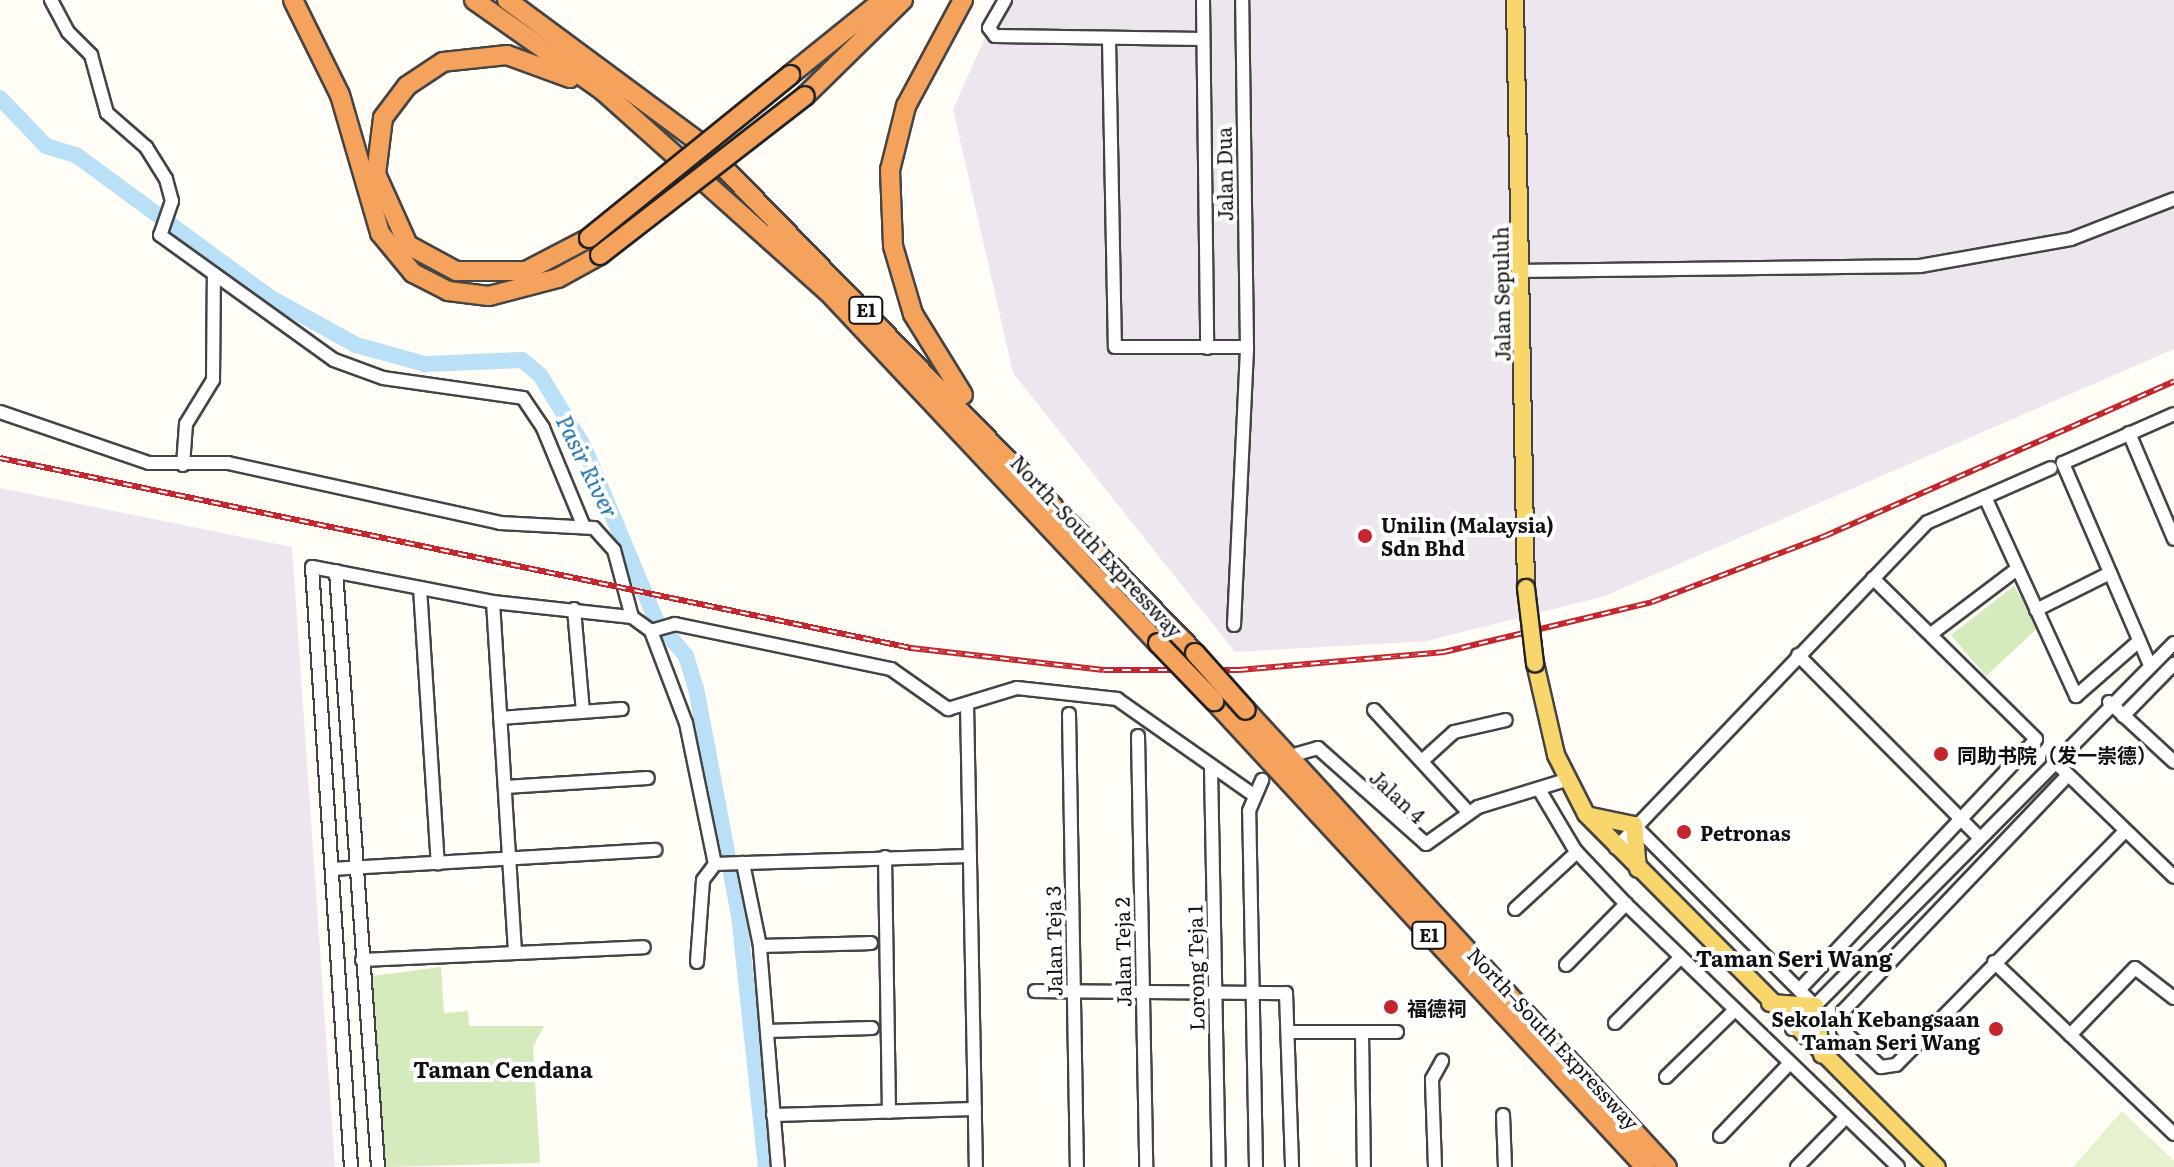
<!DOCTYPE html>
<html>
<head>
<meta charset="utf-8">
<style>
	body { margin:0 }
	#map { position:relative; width:2174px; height:1167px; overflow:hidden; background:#fffdf5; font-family:Literata,"Noto Sans SC",serif }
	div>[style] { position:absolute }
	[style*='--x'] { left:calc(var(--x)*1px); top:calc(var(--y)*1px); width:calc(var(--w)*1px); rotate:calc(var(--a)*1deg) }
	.industrial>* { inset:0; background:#eee6ef }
	.green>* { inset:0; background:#d5ebbd }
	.pitch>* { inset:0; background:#e6f2cf }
	.river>* { height:16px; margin:-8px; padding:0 8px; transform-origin:8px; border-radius:8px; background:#b9e0f7 }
	.roads { filter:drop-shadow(2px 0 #444) drop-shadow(-2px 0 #444) drop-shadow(0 2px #444) drop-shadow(0 -2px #444) }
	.minor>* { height:12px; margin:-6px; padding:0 6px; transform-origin:6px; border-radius:6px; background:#fff }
	.major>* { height:16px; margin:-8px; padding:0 8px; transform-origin:8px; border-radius:8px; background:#f9d66b }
	.highway>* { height:18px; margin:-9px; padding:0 9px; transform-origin:9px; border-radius:9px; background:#f5a25d }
	.rail>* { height:6px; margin-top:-3px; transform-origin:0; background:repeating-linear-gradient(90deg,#fff 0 9px,#c4262e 0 18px); box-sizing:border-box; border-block:2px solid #c4262e }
	.bridges { filter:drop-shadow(2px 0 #222) drop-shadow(-2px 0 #222) drop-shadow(0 2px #222) drop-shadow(0 -2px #222) }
	.major-bridge>* { height:16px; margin:-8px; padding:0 8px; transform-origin:8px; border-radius:8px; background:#f9d66b }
	.highway-bridge>* { height:18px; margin:-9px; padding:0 9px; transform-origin:9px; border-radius:9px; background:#f5a25d }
	.dots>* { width:22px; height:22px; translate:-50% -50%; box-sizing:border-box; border:4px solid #fff; border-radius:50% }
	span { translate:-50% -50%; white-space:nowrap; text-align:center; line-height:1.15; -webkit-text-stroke:8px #fff; paint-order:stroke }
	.shield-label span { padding:2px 6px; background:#fff; border:2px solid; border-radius:6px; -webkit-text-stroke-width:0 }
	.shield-label { font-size:18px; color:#111; font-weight:700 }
	.street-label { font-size:20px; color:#111 }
	.poi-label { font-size:20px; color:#111; font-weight:700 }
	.left { translate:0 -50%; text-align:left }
	.right { translate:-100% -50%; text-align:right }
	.water-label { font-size:22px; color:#1768a6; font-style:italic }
	.neighbourhood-label { font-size:22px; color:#111; font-weight:700 }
</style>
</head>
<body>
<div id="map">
	<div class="industrial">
		<i style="clip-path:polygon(1002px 0,2174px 0,2174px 349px,1605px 596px,1427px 641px,1235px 652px,1013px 373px,953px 109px)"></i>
		<i style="clip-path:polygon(0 488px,292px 547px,335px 1167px,0 1167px)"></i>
	</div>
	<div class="green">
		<i style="clip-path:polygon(2014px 586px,2039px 627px,1986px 676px,1951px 635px)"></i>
		<i style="clip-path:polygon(441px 967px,444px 1013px,468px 1011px,469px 1026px,544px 1026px,533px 1047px,540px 1163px,385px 1167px,372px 976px)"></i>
	</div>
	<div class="pitch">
		<i style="clip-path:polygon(2122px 1111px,2174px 1161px,2174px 1167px,2073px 1167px)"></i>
	</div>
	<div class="river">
		<i style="--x:0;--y:98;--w:66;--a:46.2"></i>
		<i style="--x:46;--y:146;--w:31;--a:17"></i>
		<i style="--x:76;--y:155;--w:242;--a:36.3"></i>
		<i style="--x:271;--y:298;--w:97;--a:28.9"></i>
		<i style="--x:356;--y:345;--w:72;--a:15.4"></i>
		<i style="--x:425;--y:364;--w:97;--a:-2.4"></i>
		<i style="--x:522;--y:360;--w:23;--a:40"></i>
		<i style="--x:540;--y:375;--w:84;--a:58.6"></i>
		<i style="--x:584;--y:447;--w:187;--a:67.4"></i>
		<i style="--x:656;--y:620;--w:47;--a:50.2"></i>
		<i style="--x:686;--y:656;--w:34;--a:73"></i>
		<i style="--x:696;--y:688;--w:231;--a:79.3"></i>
		<i style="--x:739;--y:915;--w:253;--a:83.9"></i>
	</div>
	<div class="roads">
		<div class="minor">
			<i style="--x:51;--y:0;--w:36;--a:62"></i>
			<i style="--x:68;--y:32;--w:33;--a:45"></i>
			<i style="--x:91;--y:55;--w:60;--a:74.6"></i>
			<i style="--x:107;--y:113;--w:52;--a:41.1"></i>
			<i style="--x:146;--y:147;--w:38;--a:58"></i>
			<i style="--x:166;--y:179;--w:23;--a:75"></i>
			<i style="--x:172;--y:201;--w:36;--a:109"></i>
			<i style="--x:160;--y:235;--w:214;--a:35.7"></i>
			<i style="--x:334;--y:360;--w:52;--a:20.2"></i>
			<i style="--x:383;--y:378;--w:141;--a:8.1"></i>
			<i style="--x:523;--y:398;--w:36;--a:56"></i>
			<i style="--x:543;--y:428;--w:107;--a:67.5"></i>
			<i style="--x:1005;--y:0;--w:32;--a:120"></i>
			<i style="--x:989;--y:28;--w:10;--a:53"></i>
			<i style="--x:995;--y:36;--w:208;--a:0.8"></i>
			<i style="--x:1203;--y:0;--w:348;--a:89.3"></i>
			<i style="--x:1109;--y:39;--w:308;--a:88.9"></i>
			<i style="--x:1115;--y:347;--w:132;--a:0"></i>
			<i style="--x:1521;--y:271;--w:399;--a:-0.7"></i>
			<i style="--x:1920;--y:266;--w:153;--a:-10.1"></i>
			<i style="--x:2071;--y:239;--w:110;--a:-21.2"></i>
			<i style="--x:0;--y:412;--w:157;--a:18.9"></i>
			<i style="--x:149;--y:463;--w:79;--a:0"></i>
			<i style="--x:228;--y:463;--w:279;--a:12.4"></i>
			<i style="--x:500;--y:523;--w:94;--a:3"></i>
			<i style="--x:594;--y:528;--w:30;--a:48"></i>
			<i style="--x:614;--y:550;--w:69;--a:75"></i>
			<i style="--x:2129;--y:433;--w:115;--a:67"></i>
			<i style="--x:183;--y:465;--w:41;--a:-85.8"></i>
			<i style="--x:186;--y:424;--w:52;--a:-58.5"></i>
			<i style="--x:213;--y:380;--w:106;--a:-89.5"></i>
			<i style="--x:1985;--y:497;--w:219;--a:65.4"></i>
			<i style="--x:2076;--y:696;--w:84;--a:-41.1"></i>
			<i style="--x:336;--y:571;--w:597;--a:85.97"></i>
			<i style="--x:420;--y:588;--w:276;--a:86.3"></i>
			<i style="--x:493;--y:602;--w:351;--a:86.4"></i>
			<i style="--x:574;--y:609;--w:103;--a:85"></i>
			<i style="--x:2036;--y:610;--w:83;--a:-26.6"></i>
			<i style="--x:1234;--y:625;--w:278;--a:-87.3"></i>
			<i style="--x:1247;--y:347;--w:347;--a:-90.8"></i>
			<i style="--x:651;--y:631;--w:98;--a:69.2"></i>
			<i style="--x:686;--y:723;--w:144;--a:78.4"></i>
			<i style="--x:1931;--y:634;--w:108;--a:-37.1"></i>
			<i style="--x:1798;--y:655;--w:257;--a:45.2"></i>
			<i style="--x:2149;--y:663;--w:218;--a:-113.3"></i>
			<i style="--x:2063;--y:463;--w:121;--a:-23.8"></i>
			<i style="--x:2109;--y:702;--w:88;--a:42.7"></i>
			<i style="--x:967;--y:704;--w:463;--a:88.9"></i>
			<i style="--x:1374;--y:710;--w:140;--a:47.3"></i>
			<i style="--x:1069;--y:714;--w:453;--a:89"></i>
			<i style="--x:2123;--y:716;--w:73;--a:-45.6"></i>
			<i style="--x:500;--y:718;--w:122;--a:-4.2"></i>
			<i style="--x:1138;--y:736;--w:431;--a:88.9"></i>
			<i style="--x:1297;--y:754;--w:22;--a:-16"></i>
			<i style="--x:1318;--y:748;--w:144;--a:41.6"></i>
			<i style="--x:1426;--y:844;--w:64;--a:-35.4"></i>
			<i style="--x:1478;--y:807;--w:92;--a:-17.1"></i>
			<i style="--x:2053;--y:760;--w:168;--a:44"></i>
			<i style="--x:1422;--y:761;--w:43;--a:-42.2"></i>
			<i style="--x:1454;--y:732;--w:53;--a:-13"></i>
			<i style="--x:1211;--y:768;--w:399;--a:88.9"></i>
			<i style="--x:2068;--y:775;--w:326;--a:133.6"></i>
			<i style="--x:1843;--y:1011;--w:19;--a:90"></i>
			<i style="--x:1843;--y:1030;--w:21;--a:45"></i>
			<i style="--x:1858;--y:1045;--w:32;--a:44"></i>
			<i style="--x:1881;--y:1067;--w:15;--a:-8"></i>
			<i style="--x:1896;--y:1065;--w:326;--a:-45.6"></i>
			<i style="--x:505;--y:787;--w:143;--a:-3.6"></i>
			<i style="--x:1540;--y:791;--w:69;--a:59.3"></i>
			<i style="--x:1575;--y:850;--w:74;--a:46.6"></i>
			<i style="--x:1626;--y:904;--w:378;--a:44"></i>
			<i style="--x:1634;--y:825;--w:256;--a:45"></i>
			<i style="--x:1616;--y:848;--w:451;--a:-46.3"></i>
			<i style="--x:1928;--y:522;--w:134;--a:-23.7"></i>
			<i style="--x:885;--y:857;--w:255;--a:89.1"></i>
			<i style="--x:333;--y:869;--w:323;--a:-3.4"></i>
			<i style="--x:1515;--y:909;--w:84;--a:-42.6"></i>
			<i style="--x:760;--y:946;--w:111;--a:-1.5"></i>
			<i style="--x:362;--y:960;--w:282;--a:-2.6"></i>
			<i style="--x:697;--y:962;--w:82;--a:-85.8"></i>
			<i style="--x:703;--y:880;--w:20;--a:-53"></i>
			<i style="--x:715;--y:864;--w:28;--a:-2"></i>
			<i style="--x:1994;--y:962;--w:249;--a:43.7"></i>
			<i style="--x:1566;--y:965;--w:86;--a:-45.5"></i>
			<i style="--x:1799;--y:990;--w:345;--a:-46.6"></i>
			<i style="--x:2036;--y:739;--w:229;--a:-135.4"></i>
			<i style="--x:1035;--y:991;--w:251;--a:0.5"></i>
			<i style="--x:1286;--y:993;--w:174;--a:88"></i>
			<i style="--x:1615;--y:1023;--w:92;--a:-45"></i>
			<i style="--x:1792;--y:1029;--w:543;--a:-45.3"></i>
			<i style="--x:767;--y:1031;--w:105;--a:-1.6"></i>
			<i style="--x:1290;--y:1032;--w:107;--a:0"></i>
			<i style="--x:1362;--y:1032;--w:135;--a:89.2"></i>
			<i style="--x:2070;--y:1035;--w:93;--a:-45.9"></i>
			<i style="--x:2135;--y:968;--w:49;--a:37.6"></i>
			<i style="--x:1666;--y:1077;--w:96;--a:-44.2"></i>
			<i style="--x:773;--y:1115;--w:202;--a:-1.7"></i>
			<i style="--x:1503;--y:1115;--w:52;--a:87.8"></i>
			<i style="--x:1720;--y:1136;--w:101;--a:-46.2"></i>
			<i style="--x:351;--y:1167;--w:601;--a:-93.72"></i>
			<i style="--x:312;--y:567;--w:184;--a:10.9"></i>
			<i style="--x:493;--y:602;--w:140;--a:6.2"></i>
			<i style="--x:632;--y:617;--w:24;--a:36"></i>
			<i style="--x:651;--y:631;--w:25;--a:-16"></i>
			<i style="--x:675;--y:624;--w:221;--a:11.8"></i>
			<i style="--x:891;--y:669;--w:70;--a:35.1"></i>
			<i style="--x:948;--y:709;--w:72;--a:-16.9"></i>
			<i style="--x:1017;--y:688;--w:101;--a:6.3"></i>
			<i style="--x:1117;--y:699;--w:165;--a:35.1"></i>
			<i style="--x:778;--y:1167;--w:222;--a:-94.7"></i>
			<i style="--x:760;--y:946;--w:85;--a:-101.6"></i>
			<i style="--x:743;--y:863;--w:227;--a:-1.8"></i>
			<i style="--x:1256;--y:1167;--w:356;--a:-91.1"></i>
			<i style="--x:1249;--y:811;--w:34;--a:-67"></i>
			<i style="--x:1435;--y:1167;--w:88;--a:-92"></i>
			<i style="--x:1432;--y:1079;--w:21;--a:-61"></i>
			<i style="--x:1797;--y:1167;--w:70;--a:-45.6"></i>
		</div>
		<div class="major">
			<i style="--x:1515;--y:0;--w:588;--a:88.93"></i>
			<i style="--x:1535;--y:663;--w:94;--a:77.1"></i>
			<i style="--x:1556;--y:755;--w:66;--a:63"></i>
			<i style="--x:1586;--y:814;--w:498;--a:45.2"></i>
			<i style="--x:1591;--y:816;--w:44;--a:11.8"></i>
			<i style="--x:1634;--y:825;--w:44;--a:84.8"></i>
			<i style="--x:1770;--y:1003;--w:45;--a:3.8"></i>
			<i style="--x:1815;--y:1006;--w:49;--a:81.9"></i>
		</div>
		<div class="highway">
			<i style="--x:293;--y:0;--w:106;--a:63.7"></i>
			<i style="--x:340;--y:95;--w:144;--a:73.8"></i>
			<i style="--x:380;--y:233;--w:52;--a:50.5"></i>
			<i style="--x:413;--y:273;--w:39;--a:27"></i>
			<i style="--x:448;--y:291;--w:41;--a:7"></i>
			<i style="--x:489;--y:296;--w:71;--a:-14.6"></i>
			<i style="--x:558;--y:278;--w:48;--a:-28.7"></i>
			<i style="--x:474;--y:0;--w:158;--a:35.2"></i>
			<i style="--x:603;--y:91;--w:302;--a:41.8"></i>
			<i style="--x:828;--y:292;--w:482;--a:46.8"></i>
			<i style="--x:507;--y:0;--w:239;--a:36.5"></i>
			<i style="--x:699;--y:142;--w:712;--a:45.85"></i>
			<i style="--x:963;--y:0;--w:120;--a:118.3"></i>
			<i style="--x:906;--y:106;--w:66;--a:104"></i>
			<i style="--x:890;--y:170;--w:76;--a:87.7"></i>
			<i style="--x:893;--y:246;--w:71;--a:73.6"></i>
			<i style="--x:913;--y:314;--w:95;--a:58.3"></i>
			<i style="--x:790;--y:75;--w:119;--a:-38.9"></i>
			<i style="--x:570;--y:78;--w:67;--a:-159.9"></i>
			<i style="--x:507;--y:55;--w:64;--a:173.8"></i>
			<i style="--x:443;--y:62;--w:43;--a:146.3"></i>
			<i style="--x:407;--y:86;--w:40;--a:127"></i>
			<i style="--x:383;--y:118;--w:56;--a:97.1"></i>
			<i style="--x:376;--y:174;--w:78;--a:65.7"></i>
			<i style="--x:408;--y:245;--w:55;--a:28.4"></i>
			<i style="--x:456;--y:271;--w:70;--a:0"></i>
			<i style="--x:526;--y:271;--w:71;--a:-27.6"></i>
			<i style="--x:805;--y:96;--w:137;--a:-44.4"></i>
			<i style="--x:1214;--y:701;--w:635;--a:47.23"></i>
			<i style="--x:1246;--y:710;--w:621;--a:47.35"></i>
		</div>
	</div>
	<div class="rail">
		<i style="--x:0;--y:458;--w:931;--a:11.78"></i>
		<i style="--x:911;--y:648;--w:194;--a:6.5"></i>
		<i style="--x:1104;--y:670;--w:135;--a:0"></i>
		<i style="--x:1239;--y:670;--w:206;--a:-5"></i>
		<i style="--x:1444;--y:652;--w:214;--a:-13.5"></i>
		<i style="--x:1652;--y:602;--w:185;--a:-20.9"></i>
		<i style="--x:1825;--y:536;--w:382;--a:-23.9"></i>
	</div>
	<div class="bridges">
		<div class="major-bridge">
			<i style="--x:1526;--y:588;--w:76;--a:83.2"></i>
		</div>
		<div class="highway-bridge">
			<i style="--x:589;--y:238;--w:259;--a:-39"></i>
			<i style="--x:600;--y:255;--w:259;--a:-37.8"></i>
			<i style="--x:1158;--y:643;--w:81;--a:46"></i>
			<i style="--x:1195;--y:653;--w:76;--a:48.2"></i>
		</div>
	</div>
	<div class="dots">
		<i style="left:1365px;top:536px;background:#c4262e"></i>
		<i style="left:1941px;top:754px;background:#c4262e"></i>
		<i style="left:1684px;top:832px;background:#c4262e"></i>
		<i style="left:1391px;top:1007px;background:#c4262e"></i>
		<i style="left:1996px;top:1029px;background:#c4262e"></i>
	</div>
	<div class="shield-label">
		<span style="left:866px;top:310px">E1</span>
		<span style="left:1429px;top:935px">E1</span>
	</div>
	<div class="street-label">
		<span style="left:1224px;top:174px;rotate:-91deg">Jalan Dua</span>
		<span style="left:1501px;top:294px;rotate:-91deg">Jalan Sepuluh</span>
		<span style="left:1097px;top:546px;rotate:47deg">North–South Expressway</span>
		<span style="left:1398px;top:796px;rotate:43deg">Jalan 4</span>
		<span style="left:1053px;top:941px;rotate:-91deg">Jalan Teja 3</span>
		<span style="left:1122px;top:952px;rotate:-91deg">Jalan Teja 2</span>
		<span style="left:1195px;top:968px;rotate:-91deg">Lorong Teja 1</span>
		<span style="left:1554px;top:1038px;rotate:47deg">North–South Expressway</span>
	</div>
	<div class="poi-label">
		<span class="left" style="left:1381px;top:536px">Unilin (Malaysia)<br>Sdn Bhd</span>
		<span class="left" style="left:1957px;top:754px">同助书院（发一崇德）</span>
		<span class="left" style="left:1700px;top:832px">Petronas</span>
		<span class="left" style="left:1407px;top:1007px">福德祠</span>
		<span class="right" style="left:1980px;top:1030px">Sekolah Kebangsaan<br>Taman Seri Wang</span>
	</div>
	<div class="water-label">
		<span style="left:588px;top:466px;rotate:64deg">Pasir River</span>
	</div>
	<div class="neighbourhood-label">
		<span style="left:1794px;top:958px">Taman Seri Wang</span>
		<span style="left:503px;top:1069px">Taman Cendana</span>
	</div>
</div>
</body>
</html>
